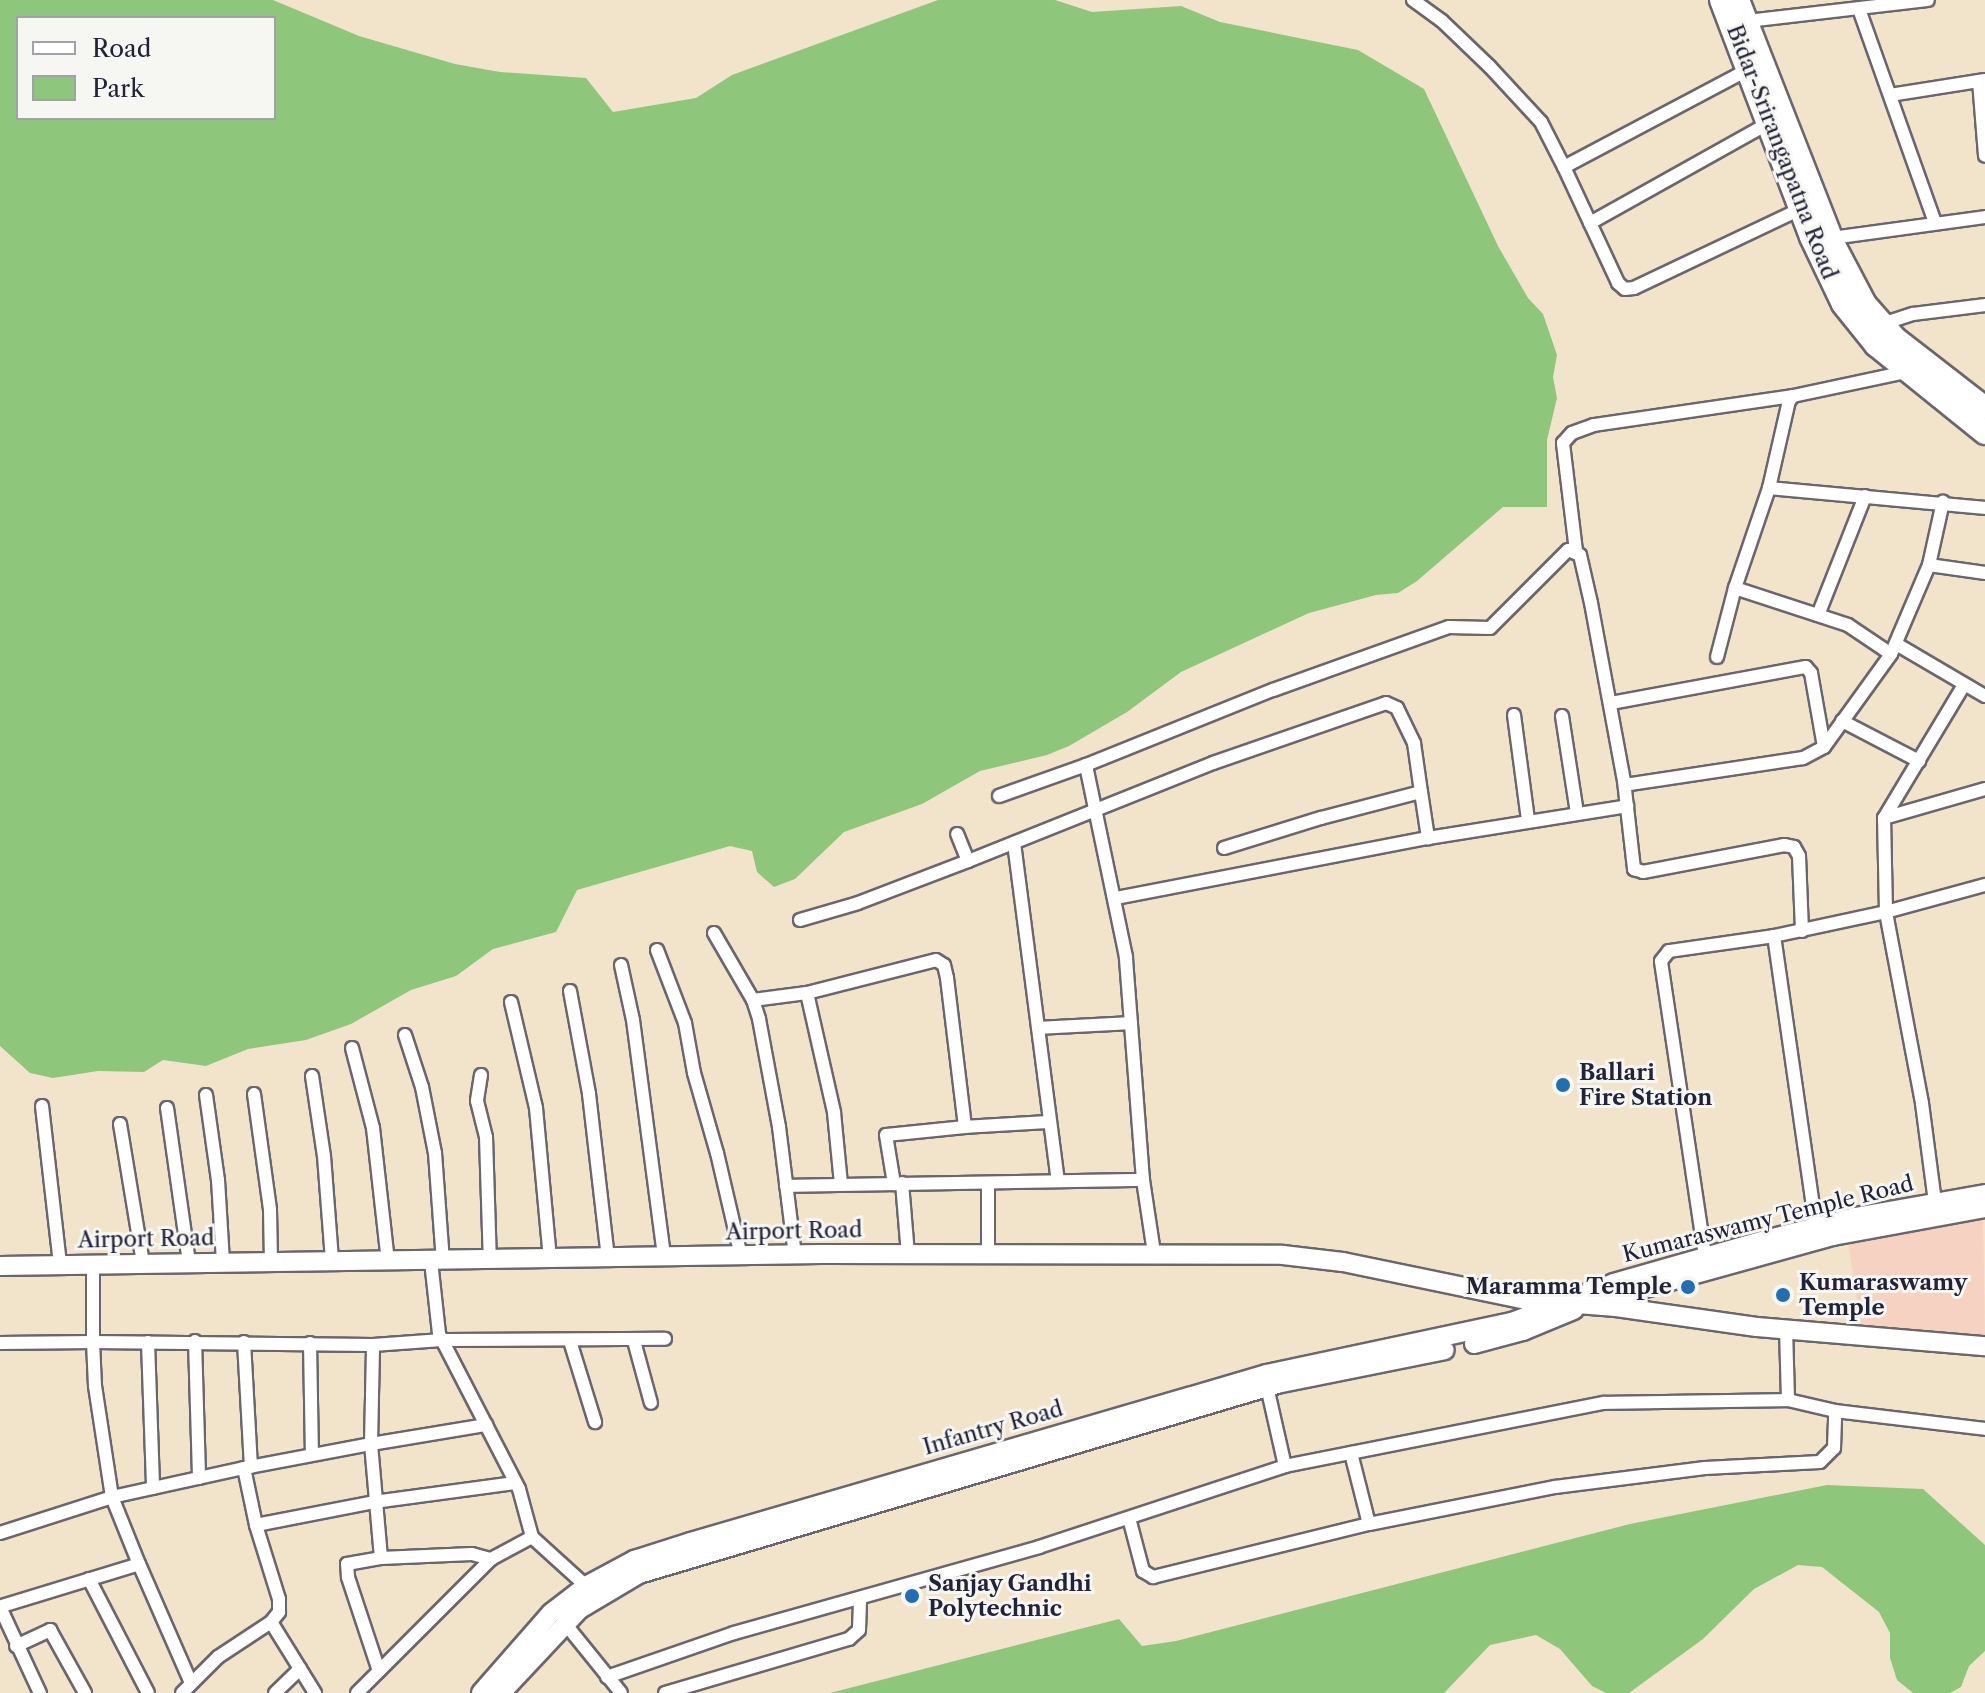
<!DOCTYPE html>
<html>
<head>
<meta charset="utf-8">
<style>
	body { margin:0 }
	#map { position:relative; width:1985px; height:1693px; overflow:hidden; background:#f1e4cb; font-family:"Libre Caslon Text",serif }
	div>[style] { position:absolute }
	[style*='--x'] { left:calc(var(--x)*1px); top:calc(var(--y)*1px); width:calc(var(--w)*1px); rotate:calc(var(--a)*1deg) }
	.built>* { inset:0; background:#f5d2c2 }
	.green>* { inset:0; background:#8ec77b }
	.roads { filter:drop-shadow(2px 0 #6a666d) drop-shadow(-2px 0 #6a666d) drop-shadow(0 2px #6a666d) drop-shadow(0 -2px #6a666d) }
	.street>* { height:12px; margin:-6px; padding:0 6px; transform-origin:6px; border-radius:6px; background:#fff }
	.secondary>* { height:18px; margin:-9px; padding:0 9px; transform-origin:9px; border-radius:9px; background:#fff }
	.highway>* { height:22px; margin:-11px; padding:0 11px; transform-origin:11px; border-radius:11px; background:#fff }
	.dots>* { width:22px; height:22px; translate:-50% -50%; box-sizing:border-box; border:4px solid #f6f6f2; border-radius:50% }
	span { translate:-50% -50%; white-space:nowrap; text-align:center; line-height:1.15; -webkit-text-stroke:6px #f6f6f2; paint-order:stroke }
	.street-label { font-size:22px; color:#22223b }
	.poi-label { font-size:22px; color:#22223b; font-weight:700 }
	.left { translate:0 -50%; text-align:left }
	.right { translate:-100% -50%; text-align:right }
	.legend { position:absolute; left:16px; top:16px; width:260px; height:104px; box-sizing:border-box; background:#f6f6f2; border:2px solid #a1a1a9; margin:0; padding:10px 14px; list-style:none; font-size:24px; color:#22223b }
	.legend li { display:flex; align-items:center; gap:16px; height:40px }
	.legend b { width:40px; border:2px solid #a1a1a9 }
</style>
</head>
<body>
<div id="map">
	<div class="built">
		<i style="clip-path:polygon(1983px 1214px,1985px 1340px,1861px 1327px,1848px 1241px)"></i>
	</div>
	<div class="green">
		<i style="clip-path:polygon(evenodd,0 0,273px 0,359px 36px,455px 64px,500px 72px,586px 78px,613px 112px,696px 98px,732px 75px,938px 0,1055px 0,1092px 12px,1181px 6px,1220px 22px,1358px 50px,1424px 89px,1498px 246px,1528px 298px,1543px 314px,1557px 355px,1553px 377px,1557px 398px,1547px 440px,1547px 507px,1503px 507px,1417px 581px,1398px 593px,1376px 595px,1309px 613px,1181px 672px,1127px 712px,1069px 746px,1047px 755px,980px 771px,922px 804px,844px 832px,795px 879px,774px 887px,757px 872px,752px 851px,730px 846px,577px 890px,556px 932px,493px 949px,456px 976px,411px 990px,351px 1024px,306px 1040px,248px 1049px,206px 1066px,163px 1060px,144px 1072px,98px 1071px,53px 1078px,30px 1073px,0 1046px,0 0,274px 18px,274px 118px,18px 118px,18px 18px,274px 18px)"></i>
		<i style="clip-path:polygon(1827px 1485px,1923px 1489px,1985px 1545px,1985px 1651px,1969px 1666px,1961px 1687px,1950px 1693px,1913px 1693px,1897px 1680px,1890px 1658px,1890px 1633px,1879px 1612px,1822px 1567px,1798px 1565px,1754px 1589px,1703px 1639px,1629px 1693px,1606px 1693px,1592px 1686px,1560px 1649px,1536px 1635px,1490px 1645px,1444px 1693px,830px 1693px,1119px 1619px,1142px 1646px,1176px 1641px,1630px 1524px)"></i>
	</div>
	<div class="roads">
		<div class="street">
			<i style="--x:1413;--y:0;--w:36;--a:36"></i>
			<i style="--x:1442;--y:21;--w:66;--a:43.8"></i>
			<i style="--x:1490;--y:67;--w:75;--a:47.2"></i>
			<i style="--x:1541;--y:122;--w:51;--a:62.9"></i>
			<i style="--x:1859;--y:9;--w:226;--a:70.4"></i>
			<i style="--x:1747;--y:21;--w:182;--a:-6.6"></i>
			<i style="--x:1749;--y:69;--w:209;--a:152.1"></i>
			<i style="--x:1564;--y:167;--w:128;--a:65"></i>
			<i style="--x:1618;--y:283;--w:9;--a:41"></i>
			<i style="--x:1625;--y:289;--w:9;--a:-6"></i>
			<i style="--x:1634;--y:288;--w:184;--a:-25.4"></i>
			<i style="--x:1979;--y:81;--w:75;--a:85.4"></i>
			<i style="--x:1890;--y:95;--w:96;--a:-9"></i>
			<i style="--x:1590;--y:223;--w:205;--a:-29.2"></i>
			<i style="--x:1832;--y:238;--w:154;--a:-7.8"></i>
			<i style="--x:1882;--y:324;--w:33;--a:-18"></i>
			<i style="--x:1913;--y:314;--w:73;--a:-7.1"></i>
			<i style="--x:1769;--y:488;--w:89;--a:-77.1"></i>
			<i style="--x:1789;--y:401;--w:6;--a:-51"></i>
			<i style="--x:1793;--y:396;--w:116;--a:-12"></i>
			<i style="--x:1576;--y:551;--w:109;--a:-96.9"></i>
			<i style="--x:1563;--y:443;--w:13;--a:-48"></i>
			<i style="--x:1572;--y:433;--w:23;--a:-20"></i>
			<i style="--x:1594;--y:425;--w:201;--a:-8.3"></i>
			<i style="--x:1929;--y:565;--w:57;--a:8.1"></i>
			<i style="--x:1818;--y:615;--w:128;--a:-68.4"></i>
			<i style="--x:1898;--y:645;--w:101;--a:30.4"></i>
			<i style="--x:1891;--y:654;--w:97;--a:-66.9"></i>
			<i style="--x:1929;--y:565;--w:65;--a:-77.5"></i>
			<i style="--x:1717;--y:657;--w:71;--a:-75.4"></i>
			<i style="--x:1611;--y:703;--w:198;--a:-10.5"></i>
			<i style="--x:1806;--y:667;--w:8;--a:50"></i>
			<i style="--x:1811;--y:673;--w:75;--a:80"></i>
			<i style="--x:1824;--y:747;--w:24;--a:152"></i>
			<i style="--x:1803;--y:758;--w:180;--a:171.4"></i>
			<i style="--x:1514;--y:715;--w:106;--a:82.4"></i>
			<i style="--x:1562;--y:716;--w:98;--a:81.2"></i>
			<i style="--x:1842;--y:721;--w:87;--a:27.5"></i>
			<i style="--x:1824;--y:747;--w:115;--a:-54.2"></i>
			<i style="--x:1891;--y:654;--w:52;--a:-146"></i>
			<i style="--x:1848;--y:625;--w:119;--a:-161.9"></i>
			<i style="--x:1735;--y:588;--w:106;--a:-71.2"></i>
			<i style="--x:1769;--y:488;--w:217;--a:5.3"></i>
			<i style="--x:999;--y:796;--w:92;--a:-19.6"></i>
			<i style="--x:1884;--y:818;--w:155;--a:-59"></i>
			<i style="--x:1014;--y:843;--w:340;--a:82.6"></i>
			<i style="--x:1224;--y:848;--w:102;--a:-17.2"></i>
			<i style="--x:1321;--y:818;--w:103;--a:-14.6"></i>
			<i style="--x:1421;--y:792;--w:47;--a:81.3"></i>
			<i style="--x:1428;--y:838;--w:202;--a:-9.1"></i>
			<i style="--x:968;--y:861;--w:264;--a:-21.8"></i>
			<i style="--x:1213;--y:763;--w:183;--a:-19.1"></i>
			<i style="--x:1386;--y:703;--w:12;--a:24"></i>
			<i style="--x:1397;--y:708;--w:39;--a:64"></i>
			<i style="--x:1414;--y:743;--w:49;--a:81.9"></i>
			<i style="--x:1116;--y:898;--w:318;--a:-10.9"></i>
			<i style="--x:800;--y:920;--w:60;--a:-16.3"></i>
			<i style="--x:858;--y:903;--w:118;--a:-20.9"></i>
			<i style="--x:968;--y:861;--w:29;--a:-112"></i>
			<i style="--x:714;--y:933;--w:78;--a:59.8"></i>
			<i style="--x:753;--y:1000;--w:20;--a:72"></i>
			<i style="--x:759;--y:1019;--w:110;--a:79.5"></i>
			<i style="--x:779;--y:1127;--w:129;--a:82.9"></i>
			<i style="--x:657;--y:950;--w:78;--a:69"></i>
			<i style="--x:685;--y:1023;--w:51;--a:79.8"></i>
			<i style="--x:694;--y:1073;--w:83;--a:74"></i>
			<i style="--x:717;--y:1153;--w:106;--a:76.9"></i>
			<i style="--x:621;--y:965;--w:56;--a:77.7"></i>
			<i style="--x:633;--y:1020;--w:239;--a:82.5"></i>
			<i style="--x:570;--y:991;--w:105;--a:79.5"></i>
			<i style="--x:589;--y:1094;--w:166;--a:83.4"></i>
			<i style="--x:753;--y:1000;--w:54;--a:-7.4"></i>
			<i style="--x:511;--y:1002;--w:109;--a:76.7"></i>
			<i style="--x:536;--y:1108;--w:153;--a:84.7"></i>
			<i style="--x:1038;--y:1028;--w:93;--a:-3.1"></i>
			<i style="--x:405;--y:1035;--w:55;--a:71.9"></i>
			<i style="--x:422;--y:1087;--w:67;--a:78.9"></i>
			<i style="--x:435;--y:1153;--w:108;--a:85.8"></i>
			<i style="--x:352;--y:1048;--w:83;--a:75.3"></i>
			<i style="--x:373;--y:1128;--w:134;--a:83.6"></i>
			<i style="--x:481;--y:1075;--w:26;--a:99"></i>
			<i style="--x:477;--y:1101;--w:37;--a:76"></i>
			<i style="--x:486;--y:1137;--w:124;--a:88.2"></i>
			<i style="--x:312;--y:1076;--w:81;--a:81.5"></i>
			<i style="--x:324;--y:1156;--w:105;--a:85.6"></i>
			<i style="--x:254;--y:1094;--w:117;--a:82.1"></i>
			<i style="--x:270;--y:1210;--w:52;--a:88.9"></i>
			<i style="--x:206;--y:1095;--w:86;--a:82"></i>
			<i style="--x:218;--y:1180;--w:82;--a:86.5"></i>
			<i style="--x:42;--y:1106;--w:160;--a:83.5"></i>
			<i style="--x:167;--y:1108;--w:156;--a:81.9"></i>
			<i style="--x:120;--y:1124;--w:141;--a:80.6"></i>
			<i style="--x:965;--y:1127;--w:85;--a:-3.4"></i>
			<i style="--x:1143;--y:1180;--w:224;--a:-94.4"></i>
			<i style="--x:1126;--y:957;--w:196;--a:-101.8"></i>
			<i style="--x:1086;--y:765;--w:201;--a:-21.9"></i>
			<i style="--x:1273;--y:690;--w:187;--a:-19.7"></i>
			<i style="--x:1449;--y:627;--w:41;--a:1.4"></i>
			<i style="--x:1490;--y:628;--w:110;--a:-45"></i>
			<i style="--x:1568;--y:550;--w:13;--a:23"></i>
			<i style="--x:1580;--y:555;--w:49;--a:77.1"></i>
			<i style="--x:1591;--y:603;--w:181;--a:79.5"></i>
			<i style="--x:1624;--y:781;--w:89;--a:83.5"></i>
			<i style="--x:1634;--y:869;--w:9;--a:18"></i>
			<i style="--x:1643;--y:872;--w:144;--a:-10.8"></i>
			<i style="--x:1784;--y:845;--w:10;--a:11"></i>
			<i style="--x:1794;--y:847;--w:10;--a:61"></i>
			<i style="--x:1799;--y:856;--w:75;--a:87.7"></i>
			<i style="--x:902;--y:1183;--w:71;--a:85.2"></i>
			<i style="--x:841;--y:1184;--w:72;--a:-95.6"></i>
			<i style="--x:834;--y:1112;--w:122;--a:-102.8"></i>
			<i style="--x:807;--y:993;--w:133;--a:-14.3"></i>
			<i style="--x:936;--y:960;--w:9;--a:32"></i>
			<i style="--x:944;--y:965;--w:13;--a:77"></i>
			<i style="--x:947;--y:978;--w:150;--a:83.1"></i>
			<i style="--x:965;--y:1127;--w:79;--a:174.2"></i>
			<i style="--x:886;--y:1135;--w:50;--a:80.7"></i>
			<i style="--x:786;--y:1186;--w:357;--a:-1"></i>
			<i style="--x:1143;--y:1180;--w:74;--a:81.4"></i>
			<i style="--x:1935;--y:1202;--w:100;--a:-97.5"></i>
			<i style="--x:1922;--y:1103;--w:194;--a:-100.7"></i>
			<i style="--x:1886;--y:912;--w:103;--a:-15.3"></i>
			<i style="--x:1816;--y:1227;--w:294;--a:-98.2"></i>
			<i style="--x:1774;--y:936;--w:115;--a:-12.1"></i>
			<i style="--x:1886;--y:912;--w:94;--a:-91.2"></i>
			<i style="--x:1884;--y:818;--w:105;--a:-16"></i>
			<i style="--x:988;--y:1254;--w:70;--a:-90"></i>
			<i style="--x:1705;--y:1256;--w:298;--a:-98.5"></i>
			<i style="--x:1661;--y:961;--w:13;--a:-51"></i>
			<i style="--x:1669;--y:951;--w:106;--a:-8.1"></i>
			<i style="--x:431;--y:1261;--w:73;--a:83.7"></i>
			<i style="--x:439;--y:1334;--w:174;--a:62.7"></i>
			<i style="--x:519;--y:1489;--w:50;--a:74.8"></i>
			<i style="--x:93;--y:1264;--w:78;--a:90"></i>
			<i style="--x:93;--y:1342;--w:280;--a:0.6"></i>
			<i style="--x:373;--y:1345;--w:69;--a:-4.1"></i>
			<i style="--x:442;--y:1340;--w:223;--a:-0.3"></i>
			<i style="--x:195;--y:1341;--w:137;--a:88.3"></i>
			<i style="--x:570;--y:1341;--w:85;--a:72.8"></i>
			<i style="--x:634;--y:1341;--w:64;--a:74.7"></i>
			<i style="--x:148;--y:1342;--w:146;--a:88"></i>
			<i style="--x:244;--y:1342;--w:125;--a:86.8"></i>
			<i style="--x:0;--y:1343;--w:93;--a:-0.6"></i>
			<i style="--x:93;--y:1342;--w:44;--a:87.4"></i>
			<i style="--x:95;--y:1386;--w:112;--a:81.3"></i>
			<i style="--x:112;--y:1497;--w:72;--a:68.1"></i>
			<i style="--x:310;--y:1343;--w:111;--a:89"></i>
			<i style="--x:1788;--y:1400;--w:48;--a:13.2"></i>
			<i style="--x:1835;--y:1411;--w:151;--a:6.8"></i>
			<i style="--x:1351;--y:1453;--w:73;--a:75.8"></i>
			<i style="--x:1285;--y:1466;--w:325;--a:-11.2"></i>
			<i style="--x:1604;--y:1403;--w:184;--a:-0.9"></i>
			<i style="--x:1788;--y:1400;--w:71;--a:-91.6"></i>
			<i style="--x:1129;--y:1518;--w:55;--a:75.2"></i>
			<i style="--x:1143;--y:1571;--w:12;--a:31"></i>
			<i style="--x:1153;--y:1577;--w:222;--a:-13.8"></i>
			<i style="--x:1369;--y:1524;--w:190;--a:-11.3"></i>
			<i style="--x:1555;--y:1487;--w:151;--a:-7.2"></i>
			<i style="--x:1705;--y:1468;--w:115;--a:-3"></i>
			<i style="--x:1820;--y:1462;--w:20;--a:-45"></i>
			<i style="--x:1834;--y:1448;--w:37;--a:-88"></i>
			<i style="--x:256;--y:1525;--w:120;--a:-11"></i>
			<i style="--x:374;--y:1502;--w:142;--a:-7.7"></i>
			<i style="--x:0;--y:1533;--w:118;--a:-17.8"></i>
			<i style="--x:112;--y:1497;--w:135;--a:-12.4"></i>
			<i style="--x:381;--y:1558;--w:114;--a:-95"></i>
			<i style="--x:371;--y:1444;--w:117;--a:-9.4"></i>
			<i style="--x:89;--y:1579;--w:128;--a:62.6"></i>
			<i style="--x:2;--y:1606;--w:143;--a:-17"></i>
			<i style="--x:139;--y:1564;--w:130;--a:66.4"></i>
			<i style="--x:0;--y:1607;--w:95;--a:65.1"></i>
			<i style="--x:563;--y:1621;--w:92;--a:51.1"></i>
			<i style="--x:271;--y:1622;--w:13;--a:-51"></i>
			<i style="--x:279;--y:1612;--w:13;--a:-90"></i>
			<i style="--x:279;--y:1599;--w:77;--a:-107.3"></i>
			<i style="--x:256;--y:1525;--w:58;--a:-101.9"></i>
			<i style="--x:244;--y:1468;--w:129;--a:-10.7"></i>
			<i style="--x:371;--y:1444;--w:99;--a:-88.8"></i>
			<i style="--x:16;--y:1646;--w:38;--a:-25"></i>
			<i style="--x:50;--y:1630;--w:72;--a:60.9"></i>
			<i style="--x:379;--y:1671;--w:99;--a:-108.3"></i>
			<i style="--x:348;--y:1577;--w:13;--a:-94"></i>
			<i style="--x:347;--y:1564;--w:35;--a:-10"></i>
			<i style="--x:381;--y:1558;--w:91;--a:-2.5"></i>
			<i style="--x:472;--y:1554;--w:20;--a:15"></i>
			<i style="--x:607;--y:1677;--w:134;--a:-19.1"></i>
			<i style="--x:734;--y:1633;--w:317;--a:-15.7"></i>
			<i style="--x:1039;--y:1547;--w:259;--a:-18.2"></i>
			<i style="--x:1285;--y:1466;--w:81;--a:-102.8"></i>
			<i style="--x:182;--y:1693;--w:51;--a:-45"></i>
			<i style="--x:218;--y:1657;--w:64;--a:-33.4"></i>
			<i style="--x:271;--y:1622;--w:84;--a:58.2"></i>
			<i style="--x:275;--y:1693;--w:35;--a:-44"></i>
			<i style="--x:357;--y:1693;--w:190;--a:-45"></i>
			<i style="--x:491;--y:1559;--w:47;--a:-28.2"></i>
			<i style="--x:532;--y:1537;--w:73;--a:42.2"></i>
			<i style="--x:665;--y:1693;--w:192;--a:-16.4"></i>
			<i style="--x:849;--y:1639;--w:13;--a:-42"></i>
			<i style="--x:859;--y:1630;--w:30;--a:-88"></i>
		</div>
		<div class="secondary">
			<i style="--x:0;--y:1266;--w:821;--a:-0.84"></i>
			<i style="--x:821;--y:1254;--w:462;--a:0.1"></i>
			<i style="--x:1283;--y:1255;--w:60;--a:6.7"></i>
			<i style="--x:1343;--y:1262;--w:187;--a:11.7"></i>
			<i style="--x:1526;--y:1300;--w:90;--a:4.4"></i>
			<i style="--x:1616;--y:1307;--w:142;--a:8.1"></i>
			<i style="--x:1757;--y:1327;--w:229;--a:4.8"></i>
			<i style="--x:1598;--y:1301;--w:244;--a:-15.5"></i>
			<i style="--x:1833;--y:1236;--w:155;--a:-10.4"></i>
			<i style="--x:1474;--y:1344;--w:51;--a:-14.9"></i>
			<i style="--x:1523;--y:1331;--w:55;--a:-22.4"></i>
			<i style="--x:481;--y:1693;--w:106;--a:-48.8"></i>
			<i style="--x:551;--y:1613;--w:44;--a:-37.6"></i>
			<i style="--x:586;--y:1586;--w:55;--a:-28.4"></i>
			<i style="--x:634;--y:1560;--w:60;--a:-17.5"></i>
			<i style="--x:691;--y:1542;--w:600;--a:-16.26"></i>
			<i style="--x:1267;--y:1374;--w:250;--a:-12"></i>
			<i style="--x:1512;--y:1322;--w:109;--a:-20.9"></i>
			<i style="--x:1614;--y:1283;--w:157;--a:-15.9"></i>
			<i style="--x:1765;--y:1240;--w:93;--a:-14.3"></i>
			<i style="--x:1855;--y:1217;--w:132;--a:-10"></i>
			<i style="--x:501;--y:1693;--w:115;--a:-46.8"></i>
			<i style="--x:580;--y:1609;--w:69;--a:-30.7"></i>
			<i style="--x:639;--y:1574;--w:666;--a:-16.58"></i>
			<i style="--x:1277;--y:1384;--w:171;--a:-11.4"></i>
		</div>
		<div class="highway">
			<i style="--x:1721;--y:0;--w:254;--a:69.2"></i>
			<i style="--x:1811;--y:237;--w:74;--a:64.5"></i>
			<i style="--x:1843;--y:304;--w:53;--a:51.2"></i>
			<i style="--x:1876;--y:345;--w:140;--a:38.9"></i>
			<i style="--x:1738;--y:0;--w:265;--a:68.6"></i>
			<i style="--x:1835;--y:247;--w:64;--a:62.2"></i>
			<i style="--x:1865;--y:304;--w:47;--a:48.5"></i>
			<i style="--x:1896;--y:339;--w:113;--a:37.8"></i>
		</div>
	</div>
	<div class="dots">
		<i style="left:1563px;top:1085px;background:#1f6fb2"></i>
		<i style="left:1688px;top:1287px;background:#1f6fb2"></i>
		<i style="left:1783px;top:1295px;background:#1f6fb2"></i>
		<i style="left:912px;top:1596px;background:#1f6fb2"></i>
	</div>
	<div class="street-label">
		<span style="left:1782px;top:152px;rotate:69deg">Bidar-Srirangapatna Road</span>
		<span style="left:1768px;top:1219px;rotate:-14deg">Kumaraswamy Temple Road</span>
		<span style="left:794px;top:1231px;rotate:-1deg">Airport Road</span>
		<span style="left:146px;top:1239px;rotate:-1deg">Airport Road</span>
		<span style="left:993px;top:1428px;rotate:-16deg">Infantry Road</span>
	</div>
	<div class="poi-label">
		<span class="left" style="left:1579px;top:1085px">Ballari<br>Fire Station</span>
		<span class="left" style="left:1799px;top:1295px">Kumaraswamy<br>Temple</span>
		<span class="right" style="left:1672px;top:1287px">Maramma Temple</span>
		<span class="left" style="left:928px;top:1596px">Sanjay Gandhi<br>Polytechnic</span>
	</div>
	<ul class="legend">
	<li><b style="height:10px;background:#fff"></b>Road</li>
	<li><b style="height:22px;background:#8ec77b"></b>Park</li>
	</ul>
</div>
</body>
</html>
